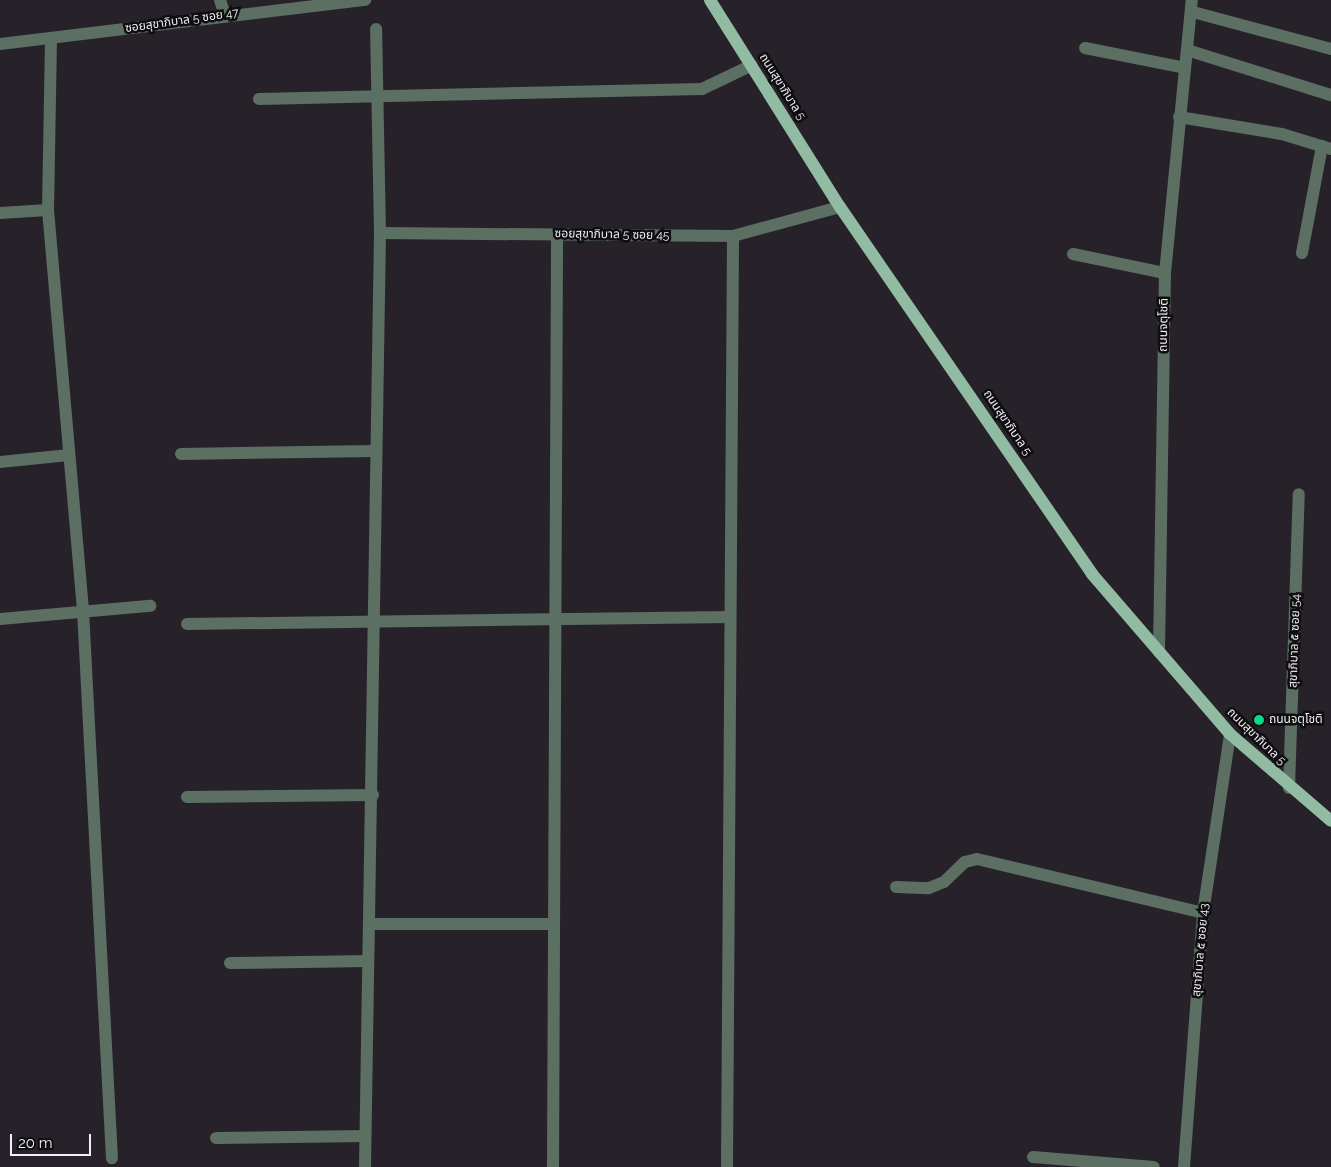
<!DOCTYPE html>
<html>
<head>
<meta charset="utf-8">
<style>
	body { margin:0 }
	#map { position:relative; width:1331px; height:1167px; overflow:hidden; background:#272229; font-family:Raleway,"Noto Sans Thai",sans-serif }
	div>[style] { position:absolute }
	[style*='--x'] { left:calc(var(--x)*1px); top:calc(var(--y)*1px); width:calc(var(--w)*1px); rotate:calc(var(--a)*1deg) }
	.minor>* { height:12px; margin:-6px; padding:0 6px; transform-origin:6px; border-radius:6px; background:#5b6f63 }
	.major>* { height:12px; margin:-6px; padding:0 6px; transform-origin:6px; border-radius:6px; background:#91bba2 }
	.dots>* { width:14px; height:14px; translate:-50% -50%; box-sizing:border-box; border:2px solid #0e0d0f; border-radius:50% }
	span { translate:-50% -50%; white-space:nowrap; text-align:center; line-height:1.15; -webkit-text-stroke:5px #0e0d0f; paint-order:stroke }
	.street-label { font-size:12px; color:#f1eff3 }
	.poi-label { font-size:12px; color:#f1eff3 }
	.left { translate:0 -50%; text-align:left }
	.scale { position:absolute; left:10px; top:1134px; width:81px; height:22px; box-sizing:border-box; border:2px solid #f1eff3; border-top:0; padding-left:6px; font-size:15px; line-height:18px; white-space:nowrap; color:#f1eff3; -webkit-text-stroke:4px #0e0d0f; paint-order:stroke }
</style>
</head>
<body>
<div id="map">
	<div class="minor">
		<i style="--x:220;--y:0;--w:16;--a:72"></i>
		<i style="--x:1193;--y:12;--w:143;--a:15"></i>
		<i style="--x:51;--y:39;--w:171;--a:91"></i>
		<i style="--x:48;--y:210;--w:403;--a:85"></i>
		<i style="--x:83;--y:611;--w:548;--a:86.97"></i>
		<i style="--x:0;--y:44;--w:368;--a:-6.9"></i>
		<i style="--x:1085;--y:48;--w:102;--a:11.3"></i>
		<i style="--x:1187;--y:50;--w:151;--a:17.4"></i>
		<i style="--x:259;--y:99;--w:443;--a:-1.3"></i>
		<i style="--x:702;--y:89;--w:55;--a:-25.6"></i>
		<i style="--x:1179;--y:117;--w:104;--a:9.4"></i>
		<i style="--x:1282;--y:134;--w:51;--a:17"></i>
		<i style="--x:0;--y:213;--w:48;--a:-3.6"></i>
		<i style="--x:380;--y:233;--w:353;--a:0.5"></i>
		<i style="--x:733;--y:236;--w:111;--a:-15.2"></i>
		<i style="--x:1302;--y:253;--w:109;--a:-79.4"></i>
		<i style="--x:1073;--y:254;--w:94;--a:11.7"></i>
		<i style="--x:181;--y:454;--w:195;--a:-0.9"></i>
		<i style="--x:0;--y:462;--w:69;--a:-5.8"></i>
		<i style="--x:0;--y:619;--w:151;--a:-5"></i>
		<i style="--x:187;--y:624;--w:543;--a:-0.74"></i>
		<i style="--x:1159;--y:652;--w:379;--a:-89.1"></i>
		<i style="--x:1165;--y:273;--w:274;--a:-84.4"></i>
		<i style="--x:1289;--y:788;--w:294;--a:-88.1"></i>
		<i style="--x:187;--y:797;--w:186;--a:-0.6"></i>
		<i style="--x:896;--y:887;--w:33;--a:2"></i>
		<i style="--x:929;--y:888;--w:16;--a:-22"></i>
		<i style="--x:944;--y:882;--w:29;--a:-44"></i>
		<i style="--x:965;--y:862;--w:12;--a:-14"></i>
		<i style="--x:977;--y:859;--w:232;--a:13.4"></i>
		<i style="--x:369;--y:924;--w:185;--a:0"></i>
		<i style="--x:230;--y:963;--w:138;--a:-0.8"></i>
		<i style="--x:216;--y:1138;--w:149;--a:-0.8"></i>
		<i style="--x:1033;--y:1157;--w:121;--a:4.7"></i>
		<i style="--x:365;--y:1167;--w:934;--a:-89.08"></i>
		<i style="--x:380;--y:233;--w:204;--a:-91.1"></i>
		<i style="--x:553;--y:1167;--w:933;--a:-89.75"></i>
		<i style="--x:727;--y:1167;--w:931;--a:-89.63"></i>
		<i style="--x:1184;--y:1167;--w:255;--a:-85.7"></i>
		<i style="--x:1203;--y:913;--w:181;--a:-81.4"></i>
	</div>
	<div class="major">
		<i style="--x:710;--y:0;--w:244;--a:57.9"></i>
		<i style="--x:840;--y:207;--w:445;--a:55.5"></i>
		<i style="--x:1092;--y:574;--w:211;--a:49.2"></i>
		<i style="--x:1230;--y:734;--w:133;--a:40.7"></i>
	</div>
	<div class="dots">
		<i style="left:1259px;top:720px;background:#0ad98b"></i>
	</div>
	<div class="street-label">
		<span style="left:182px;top:21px;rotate:-8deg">ซอยสุขาภิบาล 5 ซอย 47</span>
		<span style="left:782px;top:87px;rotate:58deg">ถนนสุขาภิบาล 5</span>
		<span style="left:612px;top:235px;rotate:1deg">ซอยสุขาภิบาล 5 ซอย 45</span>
		<span style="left:1164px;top:325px;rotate:-89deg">ถนนจตุโชติ</span>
		<span style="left:1007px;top:423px;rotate:56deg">ถนนสุขาภิบาล 5</span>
		<span style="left:1295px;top:641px;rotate:-88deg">สุขาภิบาล ๕ ซอย 54</span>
		<span style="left:1256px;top:737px;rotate:44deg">ถนนสุขาภิบาล 5</span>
		<span style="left:1201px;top:950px;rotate:-85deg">สุขาภิบาล ๕ ซอย 43</span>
	</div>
	<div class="poi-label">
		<span class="left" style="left:1269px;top:720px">ถนนจตุโชติ</span>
	</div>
	<div class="scale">20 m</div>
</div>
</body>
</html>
